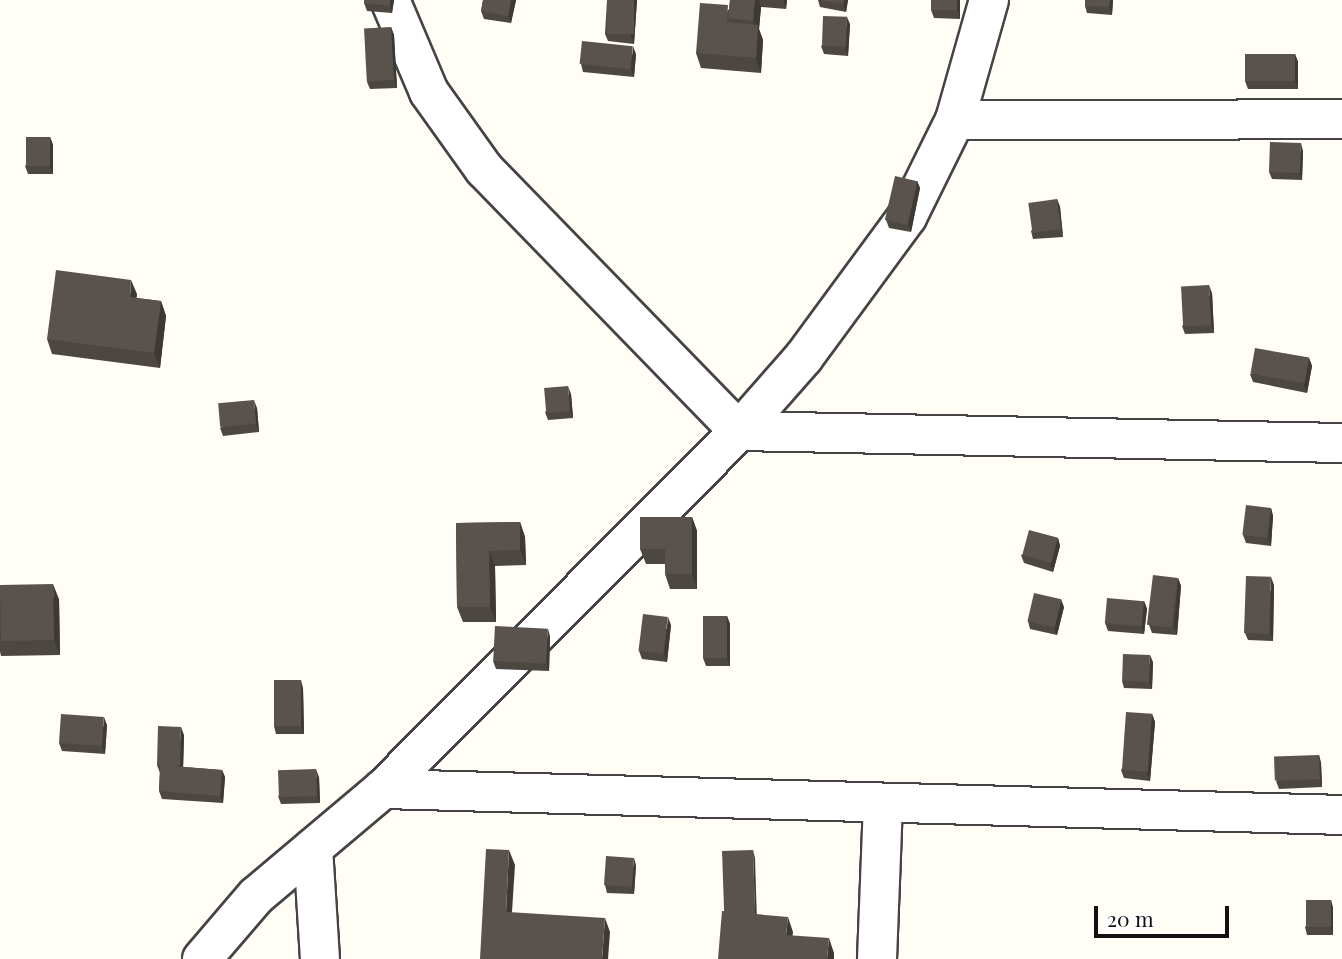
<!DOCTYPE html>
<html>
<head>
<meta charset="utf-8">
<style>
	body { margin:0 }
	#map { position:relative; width:1342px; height:959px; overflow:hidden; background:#fffdf5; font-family:"Playfair Display",serif }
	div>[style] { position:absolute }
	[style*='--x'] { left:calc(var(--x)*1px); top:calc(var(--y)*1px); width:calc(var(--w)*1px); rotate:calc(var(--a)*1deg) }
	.roads { filter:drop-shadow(2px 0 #444) drop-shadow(-2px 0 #444) drop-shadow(0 2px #444) drop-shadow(0 -2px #444) }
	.minor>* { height:38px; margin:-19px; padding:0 19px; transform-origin:19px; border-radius:19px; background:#fff }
	.wall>* { inset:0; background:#4d4742 }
	.shaded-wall>* { inset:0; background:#3f3936 }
	.building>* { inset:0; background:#5a524d; transform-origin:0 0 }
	span { translate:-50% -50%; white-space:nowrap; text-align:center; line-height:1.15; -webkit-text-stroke:7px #fff; paint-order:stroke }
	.scale { position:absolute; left:1094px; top:906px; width:135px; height:32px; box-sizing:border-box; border:4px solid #111; border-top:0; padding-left:9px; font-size:21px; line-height:24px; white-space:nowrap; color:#111; -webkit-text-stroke:5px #fff; paint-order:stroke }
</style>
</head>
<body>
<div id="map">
	<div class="roads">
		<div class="minor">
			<i style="--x:390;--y:0;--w:100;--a:67"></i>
			<i style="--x:429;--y:92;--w:95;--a:54.5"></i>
			<i style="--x:484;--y:169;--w:366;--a:45.8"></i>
			<i style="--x:739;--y:431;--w:603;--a:1.14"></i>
			<i style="--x:955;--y:120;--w:387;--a:-0.1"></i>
			<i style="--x:383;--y:789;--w:959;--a:1.55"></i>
			<i style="--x:313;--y:848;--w:111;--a:86.4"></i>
			<i style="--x:202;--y:959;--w:83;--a:-49.4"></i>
			<i style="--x:256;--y:896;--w:166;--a:-40.1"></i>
			<i style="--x:383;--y:789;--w:505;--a:-45.16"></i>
			<i style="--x:739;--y:431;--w:98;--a:-48.7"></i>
			<i style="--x:804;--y:357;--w:174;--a:-53.7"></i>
			<i style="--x:907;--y:217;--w:108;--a:-63.7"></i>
			<i style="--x:955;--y:120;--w:125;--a:-74.2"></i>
			<i style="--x:877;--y:959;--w:154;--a:-87.8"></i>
		</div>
	</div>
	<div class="wall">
		<i style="clip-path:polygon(394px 0,392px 13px,367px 11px,364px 3px)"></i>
		<i style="clip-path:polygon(483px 0,516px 0,511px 23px,484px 19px,481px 11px)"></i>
		<i style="clip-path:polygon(607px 0,637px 0,634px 44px,608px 41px,605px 34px)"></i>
		<i style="clip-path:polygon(730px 0,787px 0,786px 9px,761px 7px,759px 29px,763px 40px,761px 73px,701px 68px,696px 53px,729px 9px)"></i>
		<i style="clip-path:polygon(818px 0,848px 0,846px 12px,820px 7px)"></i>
		<i style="clip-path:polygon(960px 0,960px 19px,934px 18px,931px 10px)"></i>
		<i style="clip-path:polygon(1113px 0,1112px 15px,1087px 13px,1085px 6px)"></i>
		<i style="clip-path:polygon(850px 24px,848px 56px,824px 54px,821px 46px)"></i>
		<i style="clip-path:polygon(391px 27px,394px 35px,397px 88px,370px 89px,367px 82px)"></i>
		<i style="clip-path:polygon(636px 54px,634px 77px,583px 72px,581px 64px)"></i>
		<i style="clip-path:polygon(1295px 54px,1298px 62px,1298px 89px,1248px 89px,1245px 81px)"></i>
		<i style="clip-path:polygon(50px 137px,53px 145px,53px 174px,28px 174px,25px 166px)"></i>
		<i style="clip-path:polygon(1303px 151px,1302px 180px,1272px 179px,1269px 172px)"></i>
		<i style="clip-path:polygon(917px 181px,920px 188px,911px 232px,889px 228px,886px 220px)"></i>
		<i style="clip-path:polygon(1057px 199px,1060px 207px,1063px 237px,1033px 239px,1031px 231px)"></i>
		<i style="clip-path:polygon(1212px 293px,1214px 333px,1185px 334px,1182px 326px)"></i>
		<i style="clip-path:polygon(137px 294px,136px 298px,161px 301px,166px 316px,160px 368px,52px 354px,47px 339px)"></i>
		<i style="clip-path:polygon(1309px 358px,1312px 366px,1307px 393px,1253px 382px,1250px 374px)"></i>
		<i style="clip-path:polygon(571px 394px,573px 418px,548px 420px,545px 412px)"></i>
		<i style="clip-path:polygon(257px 408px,259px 432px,223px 436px,220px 428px)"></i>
		<i style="clip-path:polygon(1271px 508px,1273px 516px,1271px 546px,1246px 543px,1243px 535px)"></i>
		<i style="clip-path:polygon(692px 517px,697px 531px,697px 589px,670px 589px,665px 574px,665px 564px,646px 564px,640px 549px)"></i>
		<i style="clip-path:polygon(520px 522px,525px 537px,526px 565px,495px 566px,496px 622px,463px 622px,457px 607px,456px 523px)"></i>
		<i style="clip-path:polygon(1058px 538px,1060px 546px,1053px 572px,1024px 563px,1021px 555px)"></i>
		<i style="clip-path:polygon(1178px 578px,1181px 586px,1177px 635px,1152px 633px,1149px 625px)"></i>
		<i style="clip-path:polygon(0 585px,59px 599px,60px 655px,1px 656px,0 652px)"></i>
		<i style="clip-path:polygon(1274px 585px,1273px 641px,1248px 640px,1245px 633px)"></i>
		<i style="clip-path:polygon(1144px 601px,1147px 609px,1144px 634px,1108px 631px,1105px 623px)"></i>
		<i style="clip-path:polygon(1064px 607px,1057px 635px,1030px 629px,1028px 621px)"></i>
		<i style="clip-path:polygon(727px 616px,730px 624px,730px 666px,706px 666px,703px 658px)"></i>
		<i style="clip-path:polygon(671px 625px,667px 662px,642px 659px,639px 651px)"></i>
		<i style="clip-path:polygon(550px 636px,549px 671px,496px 669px,493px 661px)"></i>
		<i style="clip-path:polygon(1153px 662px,1152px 689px,1124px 688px,1122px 681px)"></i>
		<i style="clip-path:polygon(303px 688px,304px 734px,276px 734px,274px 726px)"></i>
		<i style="clip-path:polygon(1152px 714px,1155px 722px,1150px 781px,1124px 778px,1121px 770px)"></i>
		<i style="clip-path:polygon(107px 725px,105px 754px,62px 751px,59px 743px)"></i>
		<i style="clip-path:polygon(184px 735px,183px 767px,222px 770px,225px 777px,223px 803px,162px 799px,159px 791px,160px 773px,157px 765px)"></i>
		<i style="clip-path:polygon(1319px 755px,1321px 763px,1322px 787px,1279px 789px,1276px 781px)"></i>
		<i style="clip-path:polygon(319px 777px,320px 803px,281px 804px,278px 796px)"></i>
		<i style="clip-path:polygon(636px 865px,634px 894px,607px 893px,605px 885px)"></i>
		<i style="clip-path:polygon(1331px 900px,1333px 908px,1333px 935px,1307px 935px,1305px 927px)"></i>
	</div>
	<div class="shaded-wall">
		<i style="clip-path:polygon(390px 0,394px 0,392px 13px,390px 6px)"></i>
		<i style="clip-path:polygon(511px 0,516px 0,511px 23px,508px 16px)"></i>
		<i style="clip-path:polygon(634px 0,637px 0,634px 44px,631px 36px)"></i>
		<i style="clip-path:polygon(755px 0,759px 0,761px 7px,759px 29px,763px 40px,761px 73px,756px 58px,758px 32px,753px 21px)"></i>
		<i style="clip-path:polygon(783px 0,787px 0,786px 9px)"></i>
		<i style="clip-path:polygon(844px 0,848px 0,846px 12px,843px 4px)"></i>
		<i style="clip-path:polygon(957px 0,960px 0,960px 19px,957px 11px)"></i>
		<i style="clip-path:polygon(1110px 0,1113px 0,1112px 15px,1109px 7px)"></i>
		<i style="clip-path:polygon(847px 17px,850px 24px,848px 56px,845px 48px)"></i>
		<i style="clip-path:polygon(391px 27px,394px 35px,397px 88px,394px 80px)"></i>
		<i style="clip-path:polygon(633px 46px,636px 54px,634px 77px,631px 69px)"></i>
		<i style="clip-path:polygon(1295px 54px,1298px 62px,1298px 89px,1295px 81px)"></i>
		<i style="clip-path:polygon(50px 137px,53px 145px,53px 174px,50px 166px)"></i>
		<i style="clip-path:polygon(1301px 143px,1303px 151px,1302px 180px,1299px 173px)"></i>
		<i style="clip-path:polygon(917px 181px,920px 188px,911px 232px,908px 225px)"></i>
		<i style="clip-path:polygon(1057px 199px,1060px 207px,1063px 237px,1061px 229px)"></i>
		<i style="clip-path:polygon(131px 280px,137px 294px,135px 312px,130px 297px)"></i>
		<i style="clip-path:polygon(1209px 285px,1212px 293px,1214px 333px,1211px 325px)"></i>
		<i style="clip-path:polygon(161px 301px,166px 316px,160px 368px,154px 353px)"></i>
		<i style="clip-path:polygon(1309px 358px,1312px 366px,1307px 393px,1304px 385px)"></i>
		<i style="clip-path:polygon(568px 386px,571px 394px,573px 418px,570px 411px)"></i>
		<i style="clip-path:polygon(254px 400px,257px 408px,259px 432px,256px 424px)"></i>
		<i style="clip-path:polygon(1271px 508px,1273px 516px,1271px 546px,1268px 538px)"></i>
		<i style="clip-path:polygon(692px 517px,697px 531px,697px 589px,692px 574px)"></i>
		<i style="clip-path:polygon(520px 522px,525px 537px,526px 565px,520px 550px)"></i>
		<i style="clip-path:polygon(1058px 538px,1060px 546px,1053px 572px,1050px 564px)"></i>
		<i style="clip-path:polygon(489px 551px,495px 566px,496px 622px,490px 607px)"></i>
		<i style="clip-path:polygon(1271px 577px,1274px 585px,1273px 641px,1270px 633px)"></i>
		<i style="clip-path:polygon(1178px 578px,1181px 586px,1177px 635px,1174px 627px)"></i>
		<i style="clip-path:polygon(53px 584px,59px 599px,60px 655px,54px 640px)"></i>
		<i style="clip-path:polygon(1061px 599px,1064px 607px,1057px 635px,1054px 628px)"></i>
		<i style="clip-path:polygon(1144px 601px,1147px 609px,1144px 634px,1141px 626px)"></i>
		<i style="clip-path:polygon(727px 616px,730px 624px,730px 666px,727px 658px)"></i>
		<i style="clip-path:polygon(668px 617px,671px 625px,667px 662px,664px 654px)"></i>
		<i style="clip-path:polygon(548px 629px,550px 636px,549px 671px,546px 663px)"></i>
		<i style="clip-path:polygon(1150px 655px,1153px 662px,1152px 689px,1149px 682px)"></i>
		<i style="clip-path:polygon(301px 680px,303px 688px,304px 734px,301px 726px)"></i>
		<i style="clip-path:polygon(1152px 714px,1155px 722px,1150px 781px,1147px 773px)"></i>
		<i style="clip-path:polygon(104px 717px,107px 725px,105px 754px,102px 746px)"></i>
		<i style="clip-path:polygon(181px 727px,184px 735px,183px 773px,180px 765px)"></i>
		<i style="clip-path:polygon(1319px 755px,1321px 763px,1322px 787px,1320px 779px)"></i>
		<i style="clip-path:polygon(316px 769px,319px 777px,320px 803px,317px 796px)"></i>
		<i style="clip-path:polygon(222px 770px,225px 777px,223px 803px,220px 796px)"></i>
		<i style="clip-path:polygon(509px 850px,515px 865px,511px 927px,506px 912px)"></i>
		<i style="clip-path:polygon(753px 850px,755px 858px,757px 923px,755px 915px)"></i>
		<i style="clip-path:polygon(634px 858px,636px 865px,634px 894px,632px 887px)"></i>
		<i style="clip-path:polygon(1331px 900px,1333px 908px,1333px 935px,1330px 927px)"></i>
		<i style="clip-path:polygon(788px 917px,793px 932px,791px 950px,786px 935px)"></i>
		<i style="clip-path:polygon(605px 918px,610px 932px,608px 959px,602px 959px)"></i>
		<i style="clip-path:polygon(829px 938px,834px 953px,834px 959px,827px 959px)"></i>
	</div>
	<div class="building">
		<i style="clip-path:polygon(364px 0,390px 0,390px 6px,364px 3px)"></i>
		<i style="clip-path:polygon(483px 0,511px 0,508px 16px,481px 11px)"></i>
		<i style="left:607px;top:0;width:27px;height:34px"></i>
		<i style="clip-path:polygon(730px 0,755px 0,753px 21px,728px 18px)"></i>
		<i style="clip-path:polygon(820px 0,844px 0,843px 4px)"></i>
		<i style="left:931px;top:0;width:26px;height:10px"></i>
		<i style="clip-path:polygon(1085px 0,1110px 0,1109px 7px,1085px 6px)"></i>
		<i style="clip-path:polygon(700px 3px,728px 5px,727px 22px,758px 25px,756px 58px,696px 53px)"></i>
		<i style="left:823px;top:16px;width:24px;height:30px;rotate:2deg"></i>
		<i style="left:391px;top:27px;width:53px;height:27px;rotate:87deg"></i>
		<i style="left:582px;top:41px;width:51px;height:23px;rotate:6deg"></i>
		<i style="left:1245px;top:54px;width:50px;height:27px"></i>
		<i style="left:26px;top:137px;width:24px;height:29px"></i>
		<i style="left:1270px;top:142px;width:31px;height:30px;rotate:2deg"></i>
		<i style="left:895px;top:176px;width:23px;height:45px;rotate:13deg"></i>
		<i style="left:1057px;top:199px;width:30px;height:29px;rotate:82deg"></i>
		<i style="clip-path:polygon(56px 270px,131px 280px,130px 297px,161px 301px,154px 353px,47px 339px)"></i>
		<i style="left:1209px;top:285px;width:40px;height:28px;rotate:87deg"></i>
		<i style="left:1255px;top:348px;width:55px;height:26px;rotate:10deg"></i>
		<i style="left:568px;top:386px;width:25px;height:24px;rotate:85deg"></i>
		<i style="left:254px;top:400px;width:24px;height:36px;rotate:85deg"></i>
		<i style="left:1246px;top:505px;width:25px;height:30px;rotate:7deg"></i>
		<i style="clip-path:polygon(640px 517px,692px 517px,692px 574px,665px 574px,665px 549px,640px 549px)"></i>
		<i style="clip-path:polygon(520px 522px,520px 550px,489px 551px,490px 607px,457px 607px,456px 523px)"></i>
		<i style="left:1029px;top:530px;width:30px;height:26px;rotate:15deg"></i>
		<i style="left:1153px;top:575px;width:25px;height:50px;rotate:7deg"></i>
		<i style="left:1246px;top:576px;width:25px;height:57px;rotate:2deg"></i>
		<i style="left:53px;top:584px;width:56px;height:53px;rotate:89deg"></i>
		<i style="left:1034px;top:593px;width:28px;height:29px;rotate:13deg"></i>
		<i style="left:1107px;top:598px;width:37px;height:25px;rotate:5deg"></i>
		<i style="left:643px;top:614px;width:25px;height:37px;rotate:7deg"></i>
		<i style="left:703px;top:616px;width:24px;height:42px"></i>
		<i style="left:495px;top:626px;width:53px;height:35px;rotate:3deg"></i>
		<i style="left:1123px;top:654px;width:27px;height:27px;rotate:2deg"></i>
		<i style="left:301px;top:680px;width:46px;height:27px;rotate:90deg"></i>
		<i style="left:1126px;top:712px;width:26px;height:58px;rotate:4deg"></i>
		<i style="left:61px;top:714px;width:43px;height:29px;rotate:4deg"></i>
		<i style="clip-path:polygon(158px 726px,181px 727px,180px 765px,174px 766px,222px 770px,220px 796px,159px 791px,160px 765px,157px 765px)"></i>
		<i style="left:1319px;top:755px;width:24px;height:45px;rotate:88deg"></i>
		<i style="left:316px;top:769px;width:27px;height:38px;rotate:88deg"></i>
		<i style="clip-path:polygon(486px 849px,509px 850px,506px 912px,605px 918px,602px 959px,480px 959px)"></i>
		<i style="left:753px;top:850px;width:64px;height:31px;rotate:88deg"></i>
		<i style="left:606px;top:856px;width:28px;height:29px;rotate:4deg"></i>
		<i style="left:1306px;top:900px;width:25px;height:27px"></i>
		<i style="clip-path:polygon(722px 911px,788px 917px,786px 935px,829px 938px,827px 959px,718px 959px)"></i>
	</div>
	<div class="scale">20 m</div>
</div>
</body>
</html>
